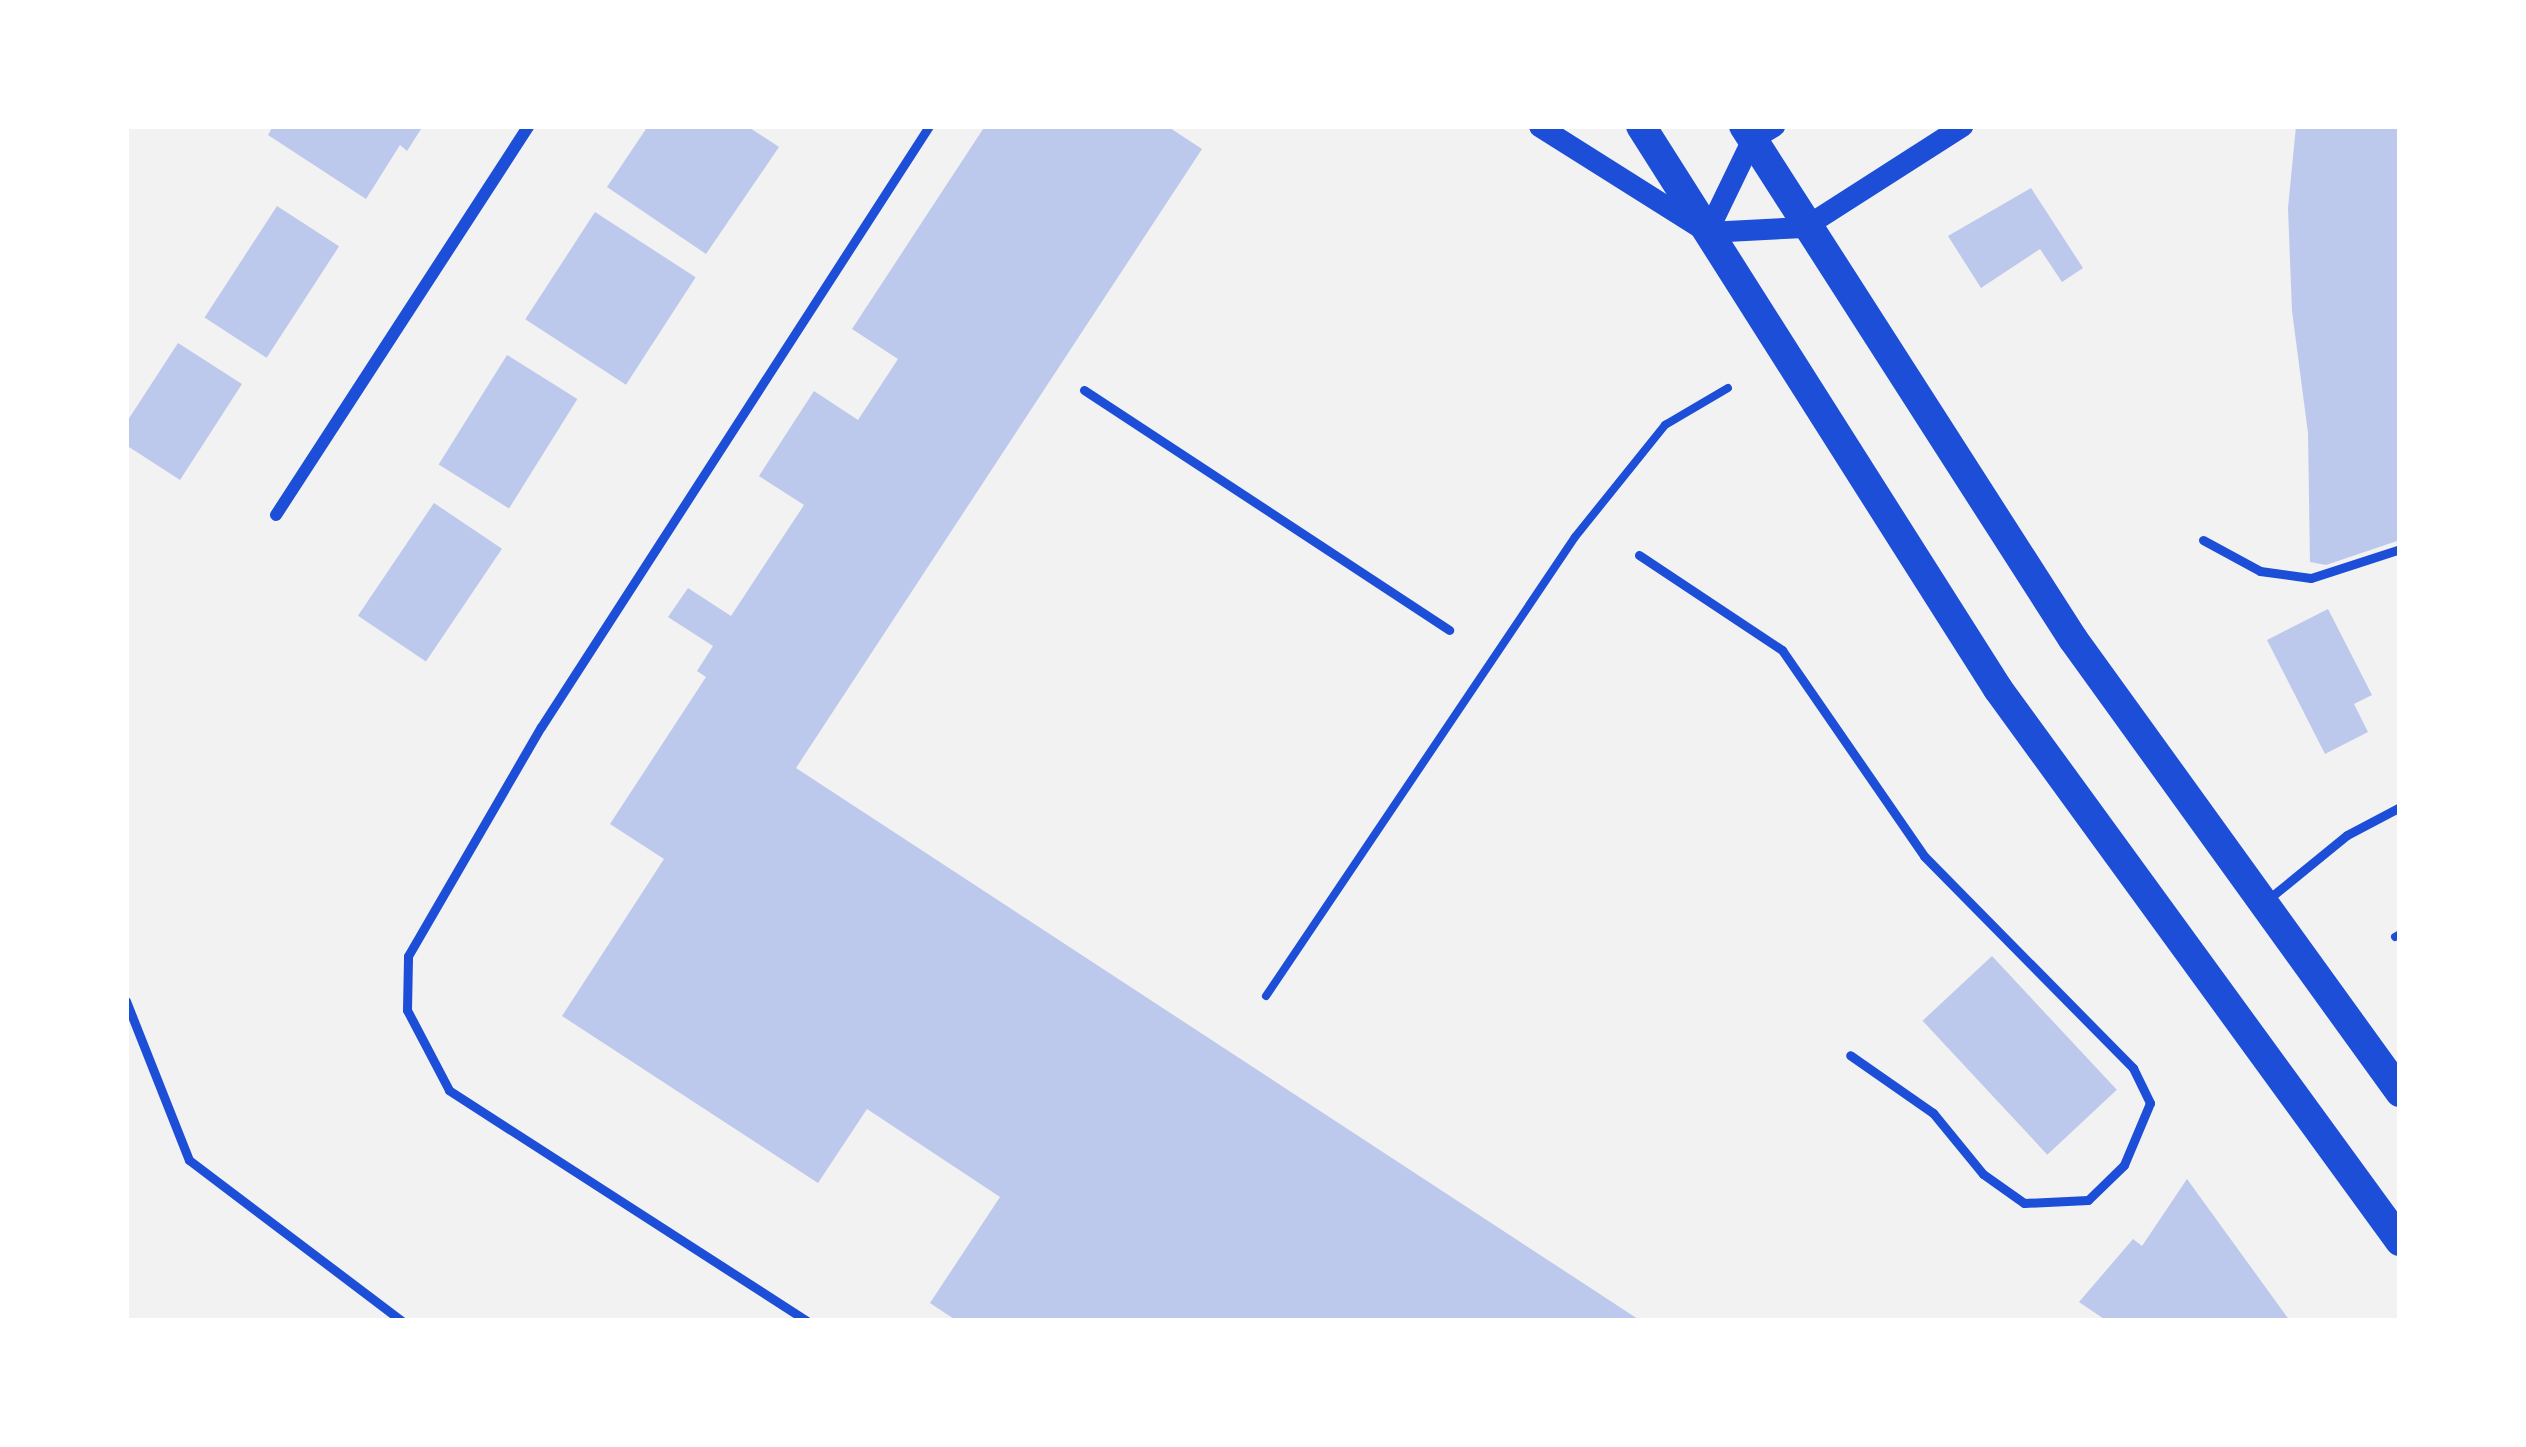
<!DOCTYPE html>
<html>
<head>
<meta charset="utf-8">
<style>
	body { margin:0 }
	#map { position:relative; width:2526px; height:1447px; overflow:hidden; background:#f2f2f2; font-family:Georgia,serif }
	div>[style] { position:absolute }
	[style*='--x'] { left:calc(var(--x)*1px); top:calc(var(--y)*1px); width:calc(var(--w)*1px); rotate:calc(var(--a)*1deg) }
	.building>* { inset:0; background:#bdc9ec; transform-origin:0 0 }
	.path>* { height:8px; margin:-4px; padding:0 4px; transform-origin:4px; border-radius:4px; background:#1d4ed8 }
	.service>* { height:9px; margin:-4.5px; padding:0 4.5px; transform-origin:4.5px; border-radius:4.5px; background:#1d4ed8 }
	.minor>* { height:12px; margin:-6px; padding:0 6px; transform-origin:6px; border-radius:6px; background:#1d4ed8 }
	.tertiary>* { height:21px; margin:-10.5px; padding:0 10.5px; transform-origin:10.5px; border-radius:10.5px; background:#1d4ed8 }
	.primary>* { height:30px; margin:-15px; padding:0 15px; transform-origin:15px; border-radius:15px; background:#1d4ed8 }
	span { translate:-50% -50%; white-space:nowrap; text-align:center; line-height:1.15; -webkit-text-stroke:12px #fff; paint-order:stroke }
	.frame { position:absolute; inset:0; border:129px solid #fff; pointer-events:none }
</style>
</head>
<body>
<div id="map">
	<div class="building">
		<i style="clip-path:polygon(273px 126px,423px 126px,407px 151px,400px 145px,366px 199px,268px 135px)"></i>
		<i style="clip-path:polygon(648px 126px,747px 126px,779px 147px,706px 254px,607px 187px)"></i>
		<i style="clip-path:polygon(985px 126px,1167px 126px,1202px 149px,796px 768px,1641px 1321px,957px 1321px,930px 1303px,1000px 1197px,867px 1109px,818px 1183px,562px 1016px,664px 859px,610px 824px,706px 677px,697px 671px,713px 646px,668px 617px,688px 588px,731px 616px,804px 505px,759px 476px,814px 391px,858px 420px,898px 359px,852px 329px)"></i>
		<i style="clip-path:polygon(2296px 126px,2400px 126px,2400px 540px,2326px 565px,2310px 562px,2308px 433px,2292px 311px,2288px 208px)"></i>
		<i style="clip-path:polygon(2031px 188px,2083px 268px,2062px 282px,2040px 249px,1981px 288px,1948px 236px)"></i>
		<i style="left:277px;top:206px;width:74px;height:133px;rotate:33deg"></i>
		<i style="left:595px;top:212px;width:120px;height:128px;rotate:33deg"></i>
		<i style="clip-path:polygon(178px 343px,242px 384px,180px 480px,126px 445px,126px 423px)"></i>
		<i style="left:507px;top:355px;width:83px;height:129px;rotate:32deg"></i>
		<i style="left:434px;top:503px;width:82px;height:136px;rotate:34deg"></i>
		<i style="clip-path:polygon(2328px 609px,2372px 695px,2354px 704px,2368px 732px,2325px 754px,2267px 640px)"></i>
		<i style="left:1992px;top:956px;width:183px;height:95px;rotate:47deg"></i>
		<i style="clip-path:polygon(2187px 1179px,2290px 1321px,2107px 1321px,2079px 1302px,2133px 1239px,2142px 1246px)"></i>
	</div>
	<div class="path">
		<i style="--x:2395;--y:937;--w:6;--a:-31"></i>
		<i style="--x:1266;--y:996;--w:553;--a:-56.05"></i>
		<i style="--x:1575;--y:537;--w:144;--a:-51.2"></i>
		<i style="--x:1665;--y:425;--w:73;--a:-30.4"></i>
	</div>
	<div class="service">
		<i style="--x:1084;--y:390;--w:437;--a:33.3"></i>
		<i style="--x:2203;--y:540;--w:65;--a:28.5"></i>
		<i style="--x:2260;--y:571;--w:51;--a:7.8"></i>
		<i style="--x:2311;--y:578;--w:94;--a:-18"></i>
		<i style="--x:1639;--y:555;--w:172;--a:33.6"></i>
		<i style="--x:1782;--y:650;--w:250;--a:55.4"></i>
		<i style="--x:1924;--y:856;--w:298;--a:45.4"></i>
		<i style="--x:2133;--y:1068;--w:39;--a:64"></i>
		<i style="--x:2150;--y:1103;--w:67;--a:112.8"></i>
		<i style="--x:2124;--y:1165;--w:50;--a:135.8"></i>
		<i style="--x:2088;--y:1200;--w:64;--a:177.3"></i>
		<i style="--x:2024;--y:1203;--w:50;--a:-144.7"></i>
		<i style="--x:1983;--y:1174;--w:79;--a:-129.3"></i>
		<i style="--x:1933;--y:1113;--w:101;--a:-145.1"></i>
		<i style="--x:2266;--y:901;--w:104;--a:-39.2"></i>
		<i style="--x:2347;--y:835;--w:60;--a:-27.8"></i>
		<i style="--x:126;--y:1001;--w:171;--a:68.4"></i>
		<i style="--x:189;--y:1160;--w:267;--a:37.1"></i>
		<i style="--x:807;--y:1321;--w:426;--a:-147.2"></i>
		<i style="--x:449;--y:1090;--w:90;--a:-117.7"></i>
		<i style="--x:407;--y:1010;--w:54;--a:-88.9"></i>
		<i style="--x:408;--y:956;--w:265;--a:-59.9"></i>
		<i style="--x:541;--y:727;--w:715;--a:-57.15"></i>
	</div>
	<div class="minor">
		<i style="--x:276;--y:515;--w:464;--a:-57"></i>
	</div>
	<div class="tertiary">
		<i style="--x:1539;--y:126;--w:191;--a:32.2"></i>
		<i style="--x:1707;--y:232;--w:97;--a:-3"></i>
		<i style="--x:1804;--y:227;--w:188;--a:-32.6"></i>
		<i style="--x:1707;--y:232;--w:103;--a:-64.2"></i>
		<i style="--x:1752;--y:139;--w:26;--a:-31"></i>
	</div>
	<div class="primary">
		<i style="--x:1641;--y:126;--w:667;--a:57.62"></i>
		<i style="--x:1998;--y:689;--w:683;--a:53.94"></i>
		<i style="--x:1744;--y:126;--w:609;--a:57.33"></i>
		<i style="--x:2073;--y:639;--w:559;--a:54.18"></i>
	</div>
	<div class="frame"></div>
</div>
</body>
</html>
